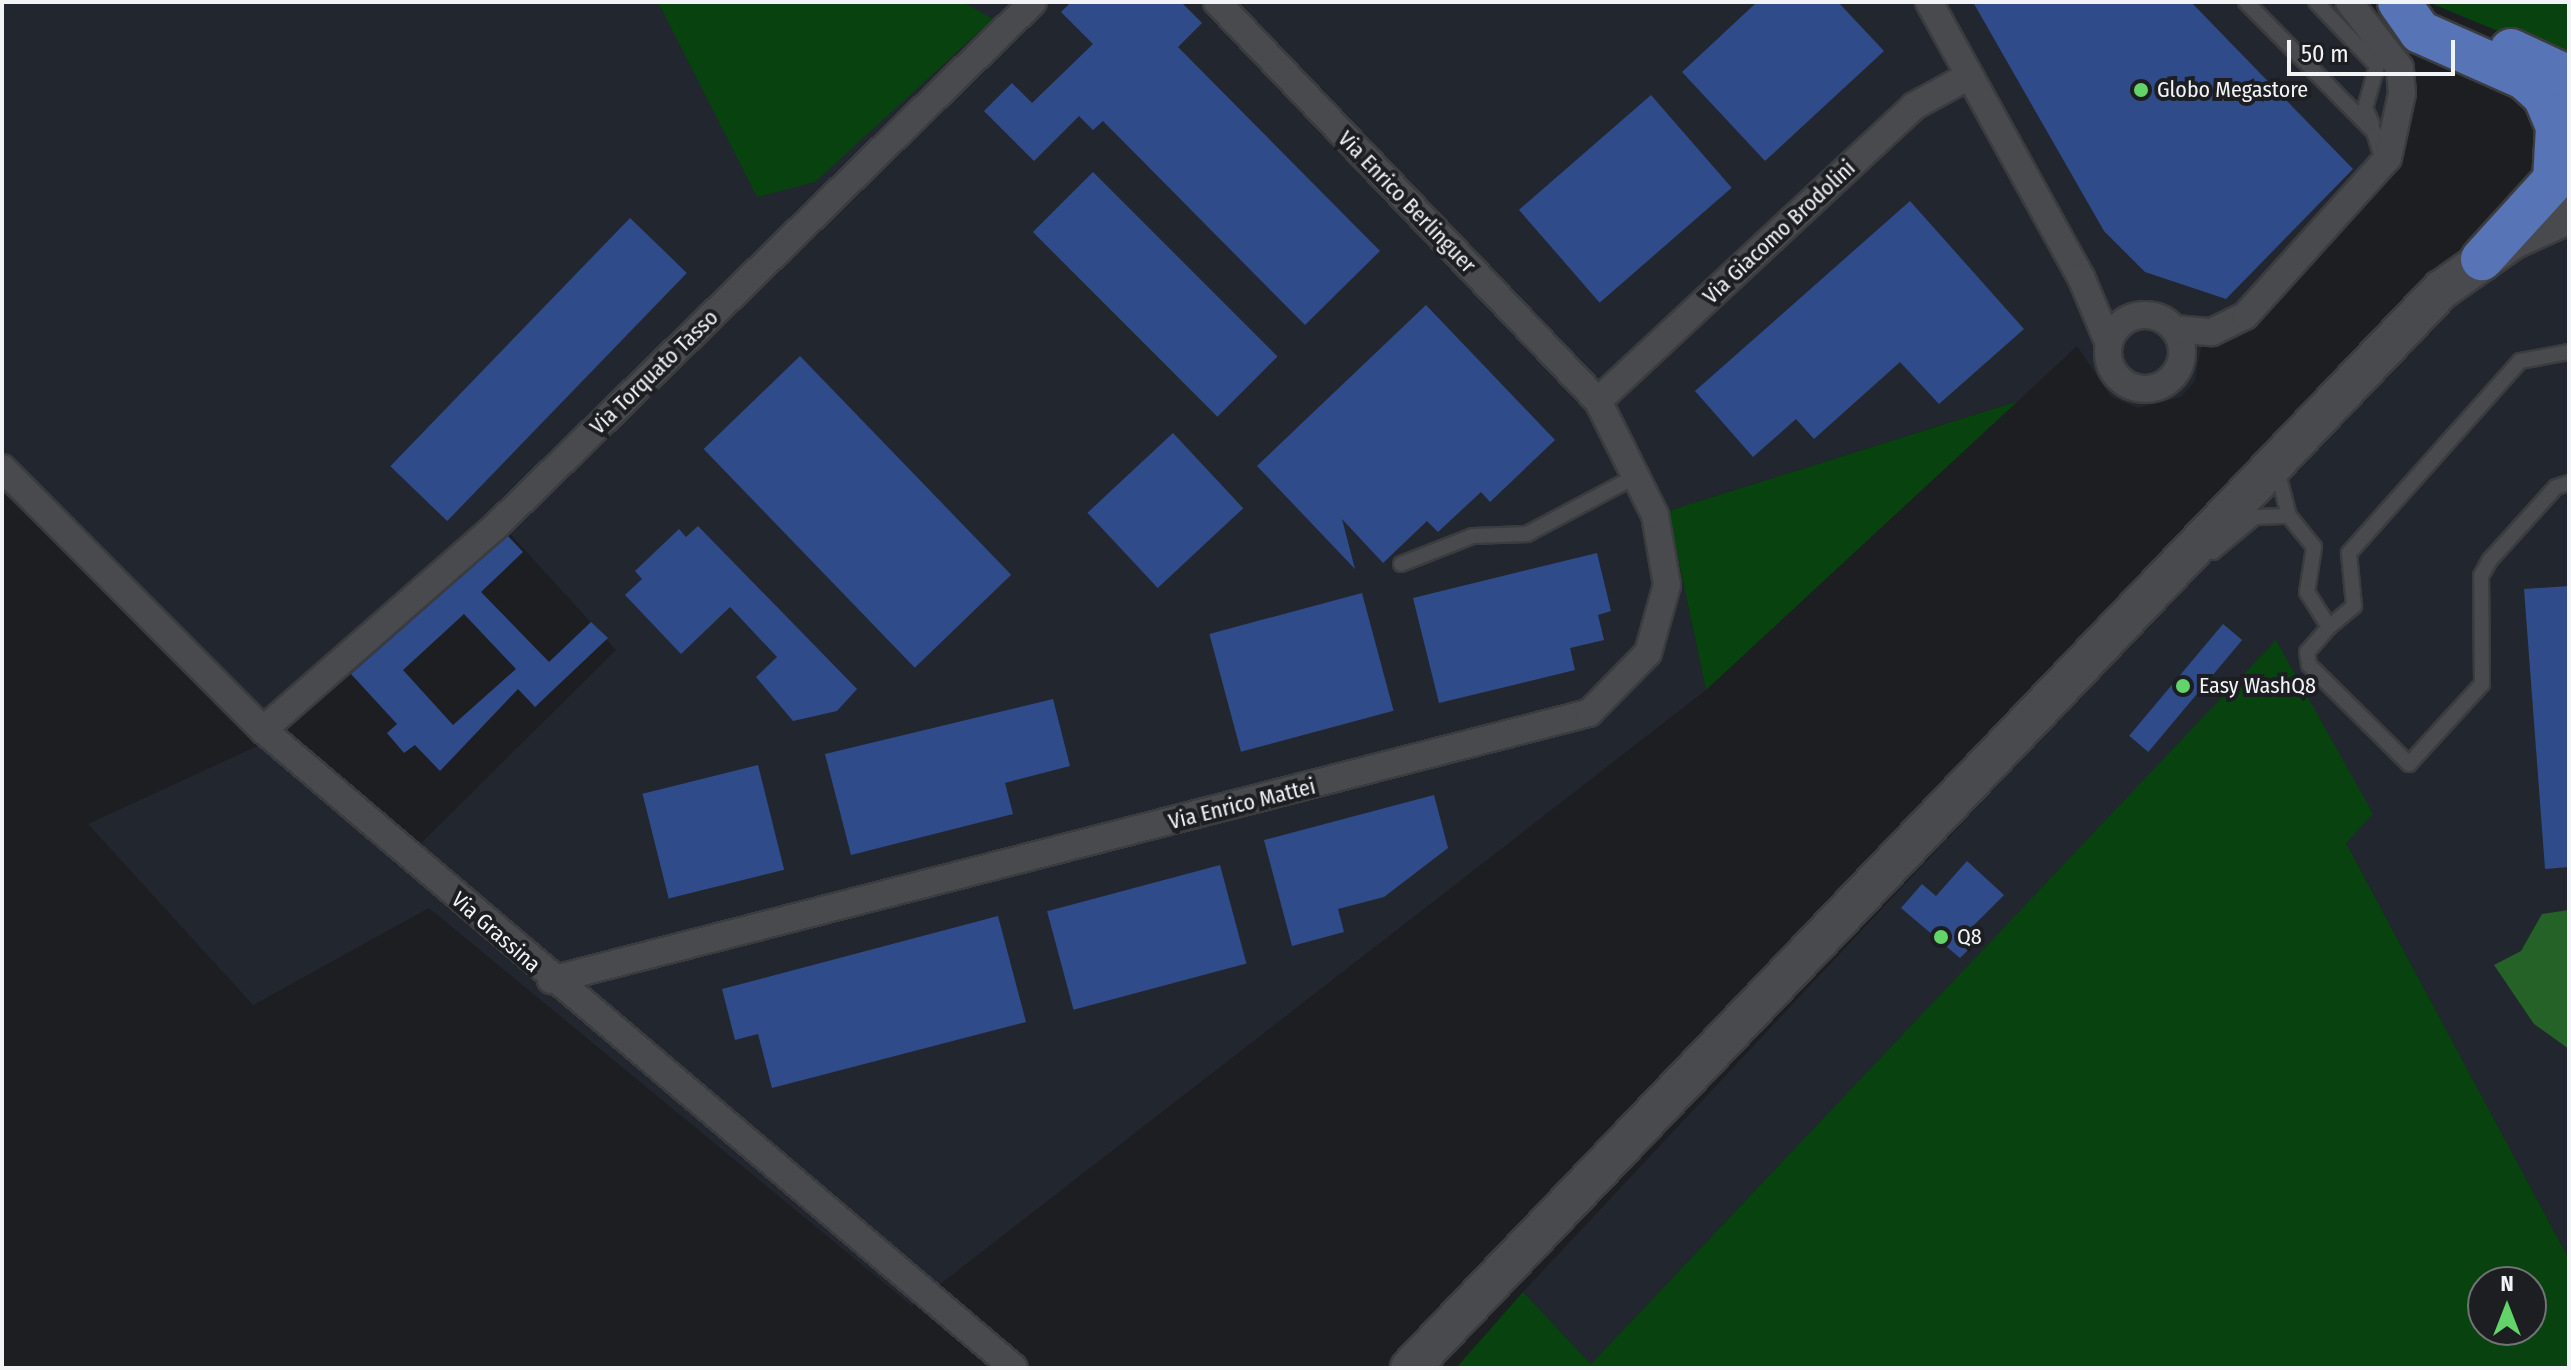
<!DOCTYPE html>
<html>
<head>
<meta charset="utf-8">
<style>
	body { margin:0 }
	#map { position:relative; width:2571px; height:1370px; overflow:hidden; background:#1c1e22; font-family:"Fira Sans Condensed",sans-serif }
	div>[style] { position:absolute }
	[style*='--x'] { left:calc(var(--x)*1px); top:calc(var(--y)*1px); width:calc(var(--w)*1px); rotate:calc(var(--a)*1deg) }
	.built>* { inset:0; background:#22262f }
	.green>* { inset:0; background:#07420f }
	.water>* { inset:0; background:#246228 }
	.building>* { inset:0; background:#304b8a; transform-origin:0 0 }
	.roads { filter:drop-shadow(2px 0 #3b3c3f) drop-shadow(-2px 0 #3b3c3f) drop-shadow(0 2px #3b3c3f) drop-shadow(0 -2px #3b3c3f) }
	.service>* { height:14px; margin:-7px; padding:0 7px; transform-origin:7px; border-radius:7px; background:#484a4e }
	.minor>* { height:26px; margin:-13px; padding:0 13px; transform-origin:13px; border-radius:13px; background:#484a4e }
	.minor>.ring { margin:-13px; padding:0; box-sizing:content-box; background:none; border:26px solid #484a4e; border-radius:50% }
	.secondary>* { height:38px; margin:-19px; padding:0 19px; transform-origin:19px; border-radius:19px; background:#484a4e }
	.primary>* { height:42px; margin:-21px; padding:0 21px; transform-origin:21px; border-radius:21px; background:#5774b6 }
	.dots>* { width:22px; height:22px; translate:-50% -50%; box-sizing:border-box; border:4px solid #1c1e22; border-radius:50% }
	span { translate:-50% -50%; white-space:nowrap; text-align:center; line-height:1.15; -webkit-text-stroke:8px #1c1e22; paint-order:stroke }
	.poi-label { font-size:22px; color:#f2f3f6 }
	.left { translate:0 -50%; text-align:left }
	.street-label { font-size:22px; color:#f2f3f6 }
	.frame { position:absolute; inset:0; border:4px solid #f2f3f6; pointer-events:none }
	.north { position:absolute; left:2467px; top:1266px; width:80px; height:80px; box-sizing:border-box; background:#1c1e22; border:2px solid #727377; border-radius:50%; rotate:0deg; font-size:22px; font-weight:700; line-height:32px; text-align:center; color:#f2f3f6 }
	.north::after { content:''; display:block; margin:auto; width:28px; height:36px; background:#63d469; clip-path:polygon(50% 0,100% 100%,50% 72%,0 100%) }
	.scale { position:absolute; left:2287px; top:40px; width:168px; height:36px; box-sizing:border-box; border:4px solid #f2f3f6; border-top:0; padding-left:10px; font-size:24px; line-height:28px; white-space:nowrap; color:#f2f3f6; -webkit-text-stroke:6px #1c1e22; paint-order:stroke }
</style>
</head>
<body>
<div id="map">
	<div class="built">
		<i style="clip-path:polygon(2px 2px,2331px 2px,2383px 57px,2404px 140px,2202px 343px,2195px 381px,2181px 397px,2138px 408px,2111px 397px,2077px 346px,2018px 401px,1668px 511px,1706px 690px,912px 1306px,429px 908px,253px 1005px,88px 824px,266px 742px,398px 866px,616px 650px,502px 525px,483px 521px,246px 725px,2px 492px)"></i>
		<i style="clip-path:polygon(2569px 226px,2569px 1259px,2346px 843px,2276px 641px,1591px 1364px,1523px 1292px,2461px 290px)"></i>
	</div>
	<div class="green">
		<i style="clip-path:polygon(658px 2px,963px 2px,993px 19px,815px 182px,757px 197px)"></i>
		<i style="clip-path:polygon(2428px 2px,2569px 2px,2569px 63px,2534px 46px)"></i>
		<i style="clip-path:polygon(2018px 401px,1706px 690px,1668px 511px)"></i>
		<i style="clip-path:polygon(evenodd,2276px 640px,2373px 814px,2346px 843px,2569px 1259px,2569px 1368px,1456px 1368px,1523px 1292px,1591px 1364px,2276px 640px,2531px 1282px,2531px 1330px,2483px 1330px,2483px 1282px,2531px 1282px)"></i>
	</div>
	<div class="water">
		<i style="clip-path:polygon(2569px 910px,2569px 1049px,2534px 1024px,2494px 965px,2521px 951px,2542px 914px)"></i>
	</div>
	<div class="building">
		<i style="clip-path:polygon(1071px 2px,1181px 2px,1202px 23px,1178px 47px,1380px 251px,1305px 325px,1103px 121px,1093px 130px,1079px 116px,1034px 161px,984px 111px,1012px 83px,1032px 103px,1093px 44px,1061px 12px)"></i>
		<i style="clip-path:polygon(1757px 2px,1838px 2px,1884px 51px,1765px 161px,1682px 72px)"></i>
		<i style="clip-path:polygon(1973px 2px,2191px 2px,2353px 169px,2226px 299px,2145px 272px,2104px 231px)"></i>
		<i style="left:1651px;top:95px;width:123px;height:175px;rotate:49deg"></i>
		<i style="left:1093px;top:172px;width:261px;height:85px;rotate:45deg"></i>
		<i style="clip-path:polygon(1910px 201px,2024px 329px,1939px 404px,1900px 362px,1814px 439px,1796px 419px,1753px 457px,1695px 391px)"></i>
		<i style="left:630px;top:218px;width:79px;height:345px;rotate:44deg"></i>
		<i style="clip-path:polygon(1426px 305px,1555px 440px,1490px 502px,1481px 492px,1438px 532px,1427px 521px,1383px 563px,1342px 519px,1355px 569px,1257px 466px)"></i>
		<i style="left:800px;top:356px;width:304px;height:134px;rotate:46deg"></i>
		<i style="left:1173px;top:433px;width:103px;height:117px;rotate:47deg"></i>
		<i style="clip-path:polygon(698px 526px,857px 689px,837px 711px,793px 721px,756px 677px,777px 657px,730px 607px,681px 654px,625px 595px,642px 579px,635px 571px,679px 529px,686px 537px)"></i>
		<i style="clip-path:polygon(evenodd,508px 536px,523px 552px,481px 592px,549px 662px,591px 622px,608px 638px,535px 707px,518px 689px,440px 771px,415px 745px,404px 753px,387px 733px,397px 724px,351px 674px,508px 536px,464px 614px,516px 669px,453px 725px,403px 670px,464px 614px)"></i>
		<i style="clip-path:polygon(1597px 553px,1611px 611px,1598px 615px,1604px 640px,1570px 648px,1575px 670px,1439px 703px,1413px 598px)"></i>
		<i style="clip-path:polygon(2569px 586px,2569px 867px,2545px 869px,2524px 589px)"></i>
		<i style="left:1362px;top:593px;width:122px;height:158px;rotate:75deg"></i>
		<i style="left:2223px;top:624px;width:25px;height:146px;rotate:40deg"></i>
		<i style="clip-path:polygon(1053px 699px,1070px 766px,1005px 783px,1013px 814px,851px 855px,825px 754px)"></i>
		<i style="left:758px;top:765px;width:108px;height:119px;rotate:76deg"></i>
		<i style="clip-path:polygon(1434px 795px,1448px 848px,1384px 897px,1338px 909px,1344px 932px,1292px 946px,1264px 840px)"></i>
		<i style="clip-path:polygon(1967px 861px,2004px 895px,1970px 929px,1980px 938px,1960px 958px,1901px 908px,1922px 884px,1936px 896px)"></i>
		<i style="left:1220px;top:865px;width:102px;height:179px;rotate:75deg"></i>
		<i style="clip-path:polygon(998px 916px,1026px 1022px,772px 1088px,758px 1034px,735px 1040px,722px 989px)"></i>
	</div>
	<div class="roads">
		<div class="service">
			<i style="--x:2246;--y:2;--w:182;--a:45.4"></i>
			<i style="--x:2374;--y:132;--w:26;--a:72"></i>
			<i style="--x:2316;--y:2;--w:88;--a:46.4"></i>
			<i style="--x:2377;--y:66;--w:44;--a:105.9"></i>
			<i style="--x:2365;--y:108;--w:17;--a:66"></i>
			<i style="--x:2289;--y:516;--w:40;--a:51"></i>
			<i style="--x:2314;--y:547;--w:46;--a:98.8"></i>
			<i style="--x:2307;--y:592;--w:41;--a:57.8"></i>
			<i style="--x:2329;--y:627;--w:33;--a:131"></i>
			<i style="--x:2307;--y:652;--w:13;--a:81"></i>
			<i style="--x:2309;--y:665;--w:141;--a:44.7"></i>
			<i style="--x:2409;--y:764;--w:108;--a:-47.6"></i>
			<i style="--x:2482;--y:684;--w:108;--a:-90.5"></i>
			<i style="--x:2481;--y:576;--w:18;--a:-61"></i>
			<i style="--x:2490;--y:560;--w:98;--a:-47.9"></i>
			<i style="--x:2556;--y:487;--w:14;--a:-17"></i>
			<i style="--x:2213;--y:552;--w:55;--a:-39.8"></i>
			<i style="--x:2255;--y:517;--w:34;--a:-2"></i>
			<i style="--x:2289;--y:516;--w:48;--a:-104.6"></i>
			<i style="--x:1401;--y:564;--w:77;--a:-21.3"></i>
			<i style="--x:1473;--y:536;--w:54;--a:-2.1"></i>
			<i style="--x:1527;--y:534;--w:126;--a:-28"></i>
			<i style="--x:2329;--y:627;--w:33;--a:-40"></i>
			<i style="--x:2354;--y:606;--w:53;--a:-95.4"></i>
			<i style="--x:2349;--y:553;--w:257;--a:-48.3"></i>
			<i style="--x:2520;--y:361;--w:50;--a:-10.4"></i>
		</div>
		<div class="minor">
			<i style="--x:1929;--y:2;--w:314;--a:61.1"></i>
			<i style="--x:2081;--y:277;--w:73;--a:67.3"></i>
			<i class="ring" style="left:2108px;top:315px;width:48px;height:48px"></i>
			<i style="--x:2175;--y:329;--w:37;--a:5"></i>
			<i style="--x:2212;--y:332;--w:37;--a:-26"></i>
			<i style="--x:2245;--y:316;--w:213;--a:-47.9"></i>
			<i style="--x:2388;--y:158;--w:66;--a:-77.8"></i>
			<i style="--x:2402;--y:93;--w:25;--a:-95"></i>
			<i style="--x:2400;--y:68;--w:83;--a:-127.7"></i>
			<i style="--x:1598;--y:401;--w:432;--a:-43"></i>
			<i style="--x:1914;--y:106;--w:63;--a:-28.6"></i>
			<i style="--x:2;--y:468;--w:370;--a:45.1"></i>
			<i style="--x:263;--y:730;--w:985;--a:40.35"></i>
			<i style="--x:263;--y:730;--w:307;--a:-41.2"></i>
			<i style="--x:494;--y:528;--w:753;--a:-44.3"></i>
			<i style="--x:551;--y:980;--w:1072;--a:-14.43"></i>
			<i style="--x:1589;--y:713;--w:84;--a:-45.5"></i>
			<i style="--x:1648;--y:653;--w:71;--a:-74.4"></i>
			<i style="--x:1667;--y:585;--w:71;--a:-99.7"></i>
			<i style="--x:1655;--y:515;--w:127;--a:-116.6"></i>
			<i style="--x:1598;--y:401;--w:552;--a:-133.68"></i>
		</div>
		<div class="secondary">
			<i style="--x:1410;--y:1368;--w:1492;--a:-46.28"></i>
			<i style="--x:2441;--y:290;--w:87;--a:-35.2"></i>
			<i style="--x:2512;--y:240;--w:63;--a:-24.5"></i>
		</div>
		<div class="primary">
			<i style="--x:2399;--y:2;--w:37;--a:55"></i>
			<i style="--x:2420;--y:32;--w:114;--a:23.9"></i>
			<i style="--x:2524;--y:78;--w:27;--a:42"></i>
			<i style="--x:2544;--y:96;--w:34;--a:67"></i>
			<i style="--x:2557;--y:127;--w:53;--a:93.2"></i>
			<i style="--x:2554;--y:180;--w:107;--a:132.3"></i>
			<i style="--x:2511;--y:50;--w:64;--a:25"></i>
		</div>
	</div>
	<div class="dots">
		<i style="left:2141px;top:90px;background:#63d469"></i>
		<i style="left:2183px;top:686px;background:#63d469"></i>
		<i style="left:1941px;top:937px;background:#63d469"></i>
	</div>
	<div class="poi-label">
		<span class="left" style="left:2157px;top:90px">Globo Megastore</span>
		<span class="left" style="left:2199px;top:686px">Easy WashQ8</span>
		<span class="left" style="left:1957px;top:937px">Q8</span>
	</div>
	<div class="street-label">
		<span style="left:1407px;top:202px;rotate:46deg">Via Enrico Berlinguer</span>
		<span style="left:1779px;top:232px;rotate:-43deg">Via Giacomo Brodolini</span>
		<span style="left:654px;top:372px;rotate:-44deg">Via Torquato Tasso</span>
		<span style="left:1242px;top:804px;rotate:-14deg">Via Enrico Mattei</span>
		<span style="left:496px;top:932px;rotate:41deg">Via Grassina</span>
	</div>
	<div class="frame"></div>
	<div class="north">N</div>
	<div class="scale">50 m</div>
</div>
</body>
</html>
